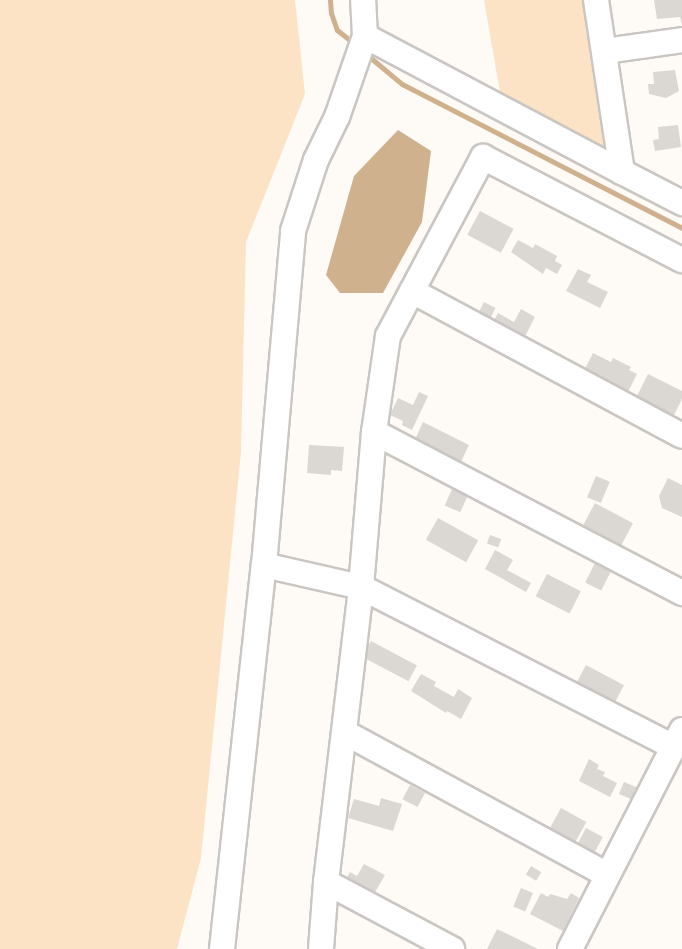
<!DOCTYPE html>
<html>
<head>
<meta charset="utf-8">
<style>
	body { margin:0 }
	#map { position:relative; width:682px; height:949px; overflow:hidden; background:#fefaf6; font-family:"Exo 2",sans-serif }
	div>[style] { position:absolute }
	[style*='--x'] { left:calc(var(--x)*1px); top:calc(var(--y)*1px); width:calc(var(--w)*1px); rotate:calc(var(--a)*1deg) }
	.green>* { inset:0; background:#fce3c6 }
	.water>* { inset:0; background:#d0b18e }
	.stream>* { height:5px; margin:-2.5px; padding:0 2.5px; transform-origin:2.5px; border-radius:2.5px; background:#d0b18e }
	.building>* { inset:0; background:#dbd7d3; transform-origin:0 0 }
	.roads { filter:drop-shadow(2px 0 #cac6c2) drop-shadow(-2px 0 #cac6c2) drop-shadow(0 2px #cac6c2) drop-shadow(0 -2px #cac6c2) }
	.minor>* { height:24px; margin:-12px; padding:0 12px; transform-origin:12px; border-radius:12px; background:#fff }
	span { translate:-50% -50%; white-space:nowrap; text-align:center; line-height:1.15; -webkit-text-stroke:4.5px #fefaf6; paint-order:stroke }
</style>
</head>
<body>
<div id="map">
	<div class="green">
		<i style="clip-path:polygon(0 0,295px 0,305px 94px,246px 242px,241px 452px,201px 858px,177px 949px,0 949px)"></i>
		<i style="clip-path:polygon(484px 0,588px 0,610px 141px,600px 148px,501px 98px)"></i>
	</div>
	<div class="water">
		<i style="clip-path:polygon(398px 130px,431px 151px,422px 222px,383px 293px,340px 293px,326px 275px,354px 176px)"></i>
	</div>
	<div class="stream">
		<i style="--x:330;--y:0;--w:13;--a:86"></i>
		<i style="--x:331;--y:13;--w:18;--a:71"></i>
		<i style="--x:337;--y:30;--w:23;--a:38"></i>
		<i style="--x:366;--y:54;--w:47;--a:39.8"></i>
		<i style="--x:402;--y:84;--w:315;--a:27.2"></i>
	</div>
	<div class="building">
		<i style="clip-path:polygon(654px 0,682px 0,682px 25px,680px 17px,657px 19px)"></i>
		<i style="clip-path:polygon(675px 70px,679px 91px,666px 98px,649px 94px,648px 84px,654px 84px,653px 72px)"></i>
		<i style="clip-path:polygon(678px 125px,681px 147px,655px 151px,653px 140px,659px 139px,658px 127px)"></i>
		<i style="left:480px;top:211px;width:38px;height:27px;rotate:28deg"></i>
		<i style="clip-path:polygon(518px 240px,533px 248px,535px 244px,557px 256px,555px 261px,562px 265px,557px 274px,546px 268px,543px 274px,511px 252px)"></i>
		<i style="clip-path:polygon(578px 269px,591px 275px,587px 282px,608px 292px,600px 308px,566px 291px)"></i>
		<i style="left:484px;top:302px;width:13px;height:18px;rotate:27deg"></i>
		<i style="clip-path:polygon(521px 309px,535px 317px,521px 344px,490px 328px,498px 313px,514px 322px)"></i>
		<i style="clip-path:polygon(593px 353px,611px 362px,613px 358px,631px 367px,629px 370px,637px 374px,628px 392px,585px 369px)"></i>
		<i style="clip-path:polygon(648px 374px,682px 391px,682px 399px,671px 421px,659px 415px,661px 411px,636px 398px)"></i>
		<i style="clip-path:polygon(419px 392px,428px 396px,412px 430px,402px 425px,403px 421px,390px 415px,398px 398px,413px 405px)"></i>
		<i style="clip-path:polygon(423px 422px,469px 445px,457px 470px,413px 444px)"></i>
		<i style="clip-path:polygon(309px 445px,344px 447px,342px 471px,331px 470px,331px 475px,307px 473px)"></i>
		<i style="left:596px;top:476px;width:15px;height:23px;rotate:23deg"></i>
		<i style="clip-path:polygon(668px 478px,682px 485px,682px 517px,662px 508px,659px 496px)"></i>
		<i style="left:452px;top:489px;width:17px;height:18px;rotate:24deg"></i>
		<i style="left:595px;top:503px;width:43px;height:32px;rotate:28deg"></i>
		<i style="left:438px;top:518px;width:46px;height:25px;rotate:29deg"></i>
		<i style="left:490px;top:535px;width:12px;height:9px;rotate:20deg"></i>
		<i style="clip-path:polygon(495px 550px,513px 560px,507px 570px,531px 583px,526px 592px,485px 569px)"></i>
		<i style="left:596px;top:561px;width:18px;height:24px;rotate:27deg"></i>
		<i style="left:547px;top:574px;width:38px;height:25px;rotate:27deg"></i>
		<i style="left:371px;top:641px;width:52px;height:18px;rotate:28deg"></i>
		<i style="left:586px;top:665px;width:43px;height:26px;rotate:28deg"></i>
		<i style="clip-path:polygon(421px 674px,436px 682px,434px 686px,454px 697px,458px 689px,472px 698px,461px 719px,447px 711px,446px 713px,411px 691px)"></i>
		<i style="clip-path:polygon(589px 759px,599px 765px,597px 769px,605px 772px,603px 776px,617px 783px,610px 797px,579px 781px)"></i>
		<i style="left:624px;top:782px;width:15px;height:13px;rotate:23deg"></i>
		<i style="left:410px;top:785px;width:17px;height:16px;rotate:28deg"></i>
		<i style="clip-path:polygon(381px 798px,402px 804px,393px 831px,348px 818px,354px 799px,379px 806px)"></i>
		<i style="left:561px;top:808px;width:29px;height:31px;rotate:29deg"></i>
		<i style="left:586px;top:828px;width:19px;height:21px;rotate:28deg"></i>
		<i style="clip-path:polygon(364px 864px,385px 875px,371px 899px,343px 884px,350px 872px,357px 876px)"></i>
		<i style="left:531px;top:866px;width:12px;height:10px;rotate:31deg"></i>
		<i style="left:521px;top:888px;width:13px;height:20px;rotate:23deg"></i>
		<i style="clip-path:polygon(541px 893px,548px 897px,550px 894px,567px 899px,571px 893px,579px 898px,563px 931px,530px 914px)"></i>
		<i style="clip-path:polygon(497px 929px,538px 949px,487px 949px)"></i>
	</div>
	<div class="roads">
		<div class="minor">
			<i style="--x:596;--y:0;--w:174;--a:81.4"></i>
			<i style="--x:622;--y:172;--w:68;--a:27.3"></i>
			<i style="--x:365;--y:36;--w:291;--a:27.9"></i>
			<i style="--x:605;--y:51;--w:78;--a:-8.1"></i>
			<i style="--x:412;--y:291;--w:306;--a:28.2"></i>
			<i style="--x:374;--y:432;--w:348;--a:27.6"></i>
			<i style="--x:264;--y:565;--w:99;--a:12.8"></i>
			<i style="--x:361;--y:587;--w:351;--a:27.1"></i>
			<i style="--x:344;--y:732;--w:299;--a:28.5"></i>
			<i style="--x:326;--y:882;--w:143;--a:28"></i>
			<i style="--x:222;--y:949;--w:386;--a:-83.8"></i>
			<i style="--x:264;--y:565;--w:335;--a:-85"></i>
			<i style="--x:293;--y:231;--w:75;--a:-72.1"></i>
			<i style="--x:316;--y:160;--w:48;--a:-64"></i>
			<i style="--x:337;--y:117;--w:86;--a:-70.9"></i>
			<i style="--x:365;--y:36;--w:36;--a:-93"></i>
			<i style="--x:321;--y:949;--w:67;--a:-85.7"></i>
			<i style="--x:326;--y:882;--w:297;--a:-83.2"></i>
			<i style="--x:361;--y:587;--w:156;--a:-85.2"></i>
			<i style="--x:374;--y:432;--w:97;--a:-81.7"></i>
			<i style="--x:388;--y:336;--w:203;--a:-62"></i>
			<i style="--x:483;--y:157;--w:224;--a:27.4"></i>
			<i style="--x:570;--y:949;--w:246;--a:-62.9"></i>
		</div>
	</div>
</div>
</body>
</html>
